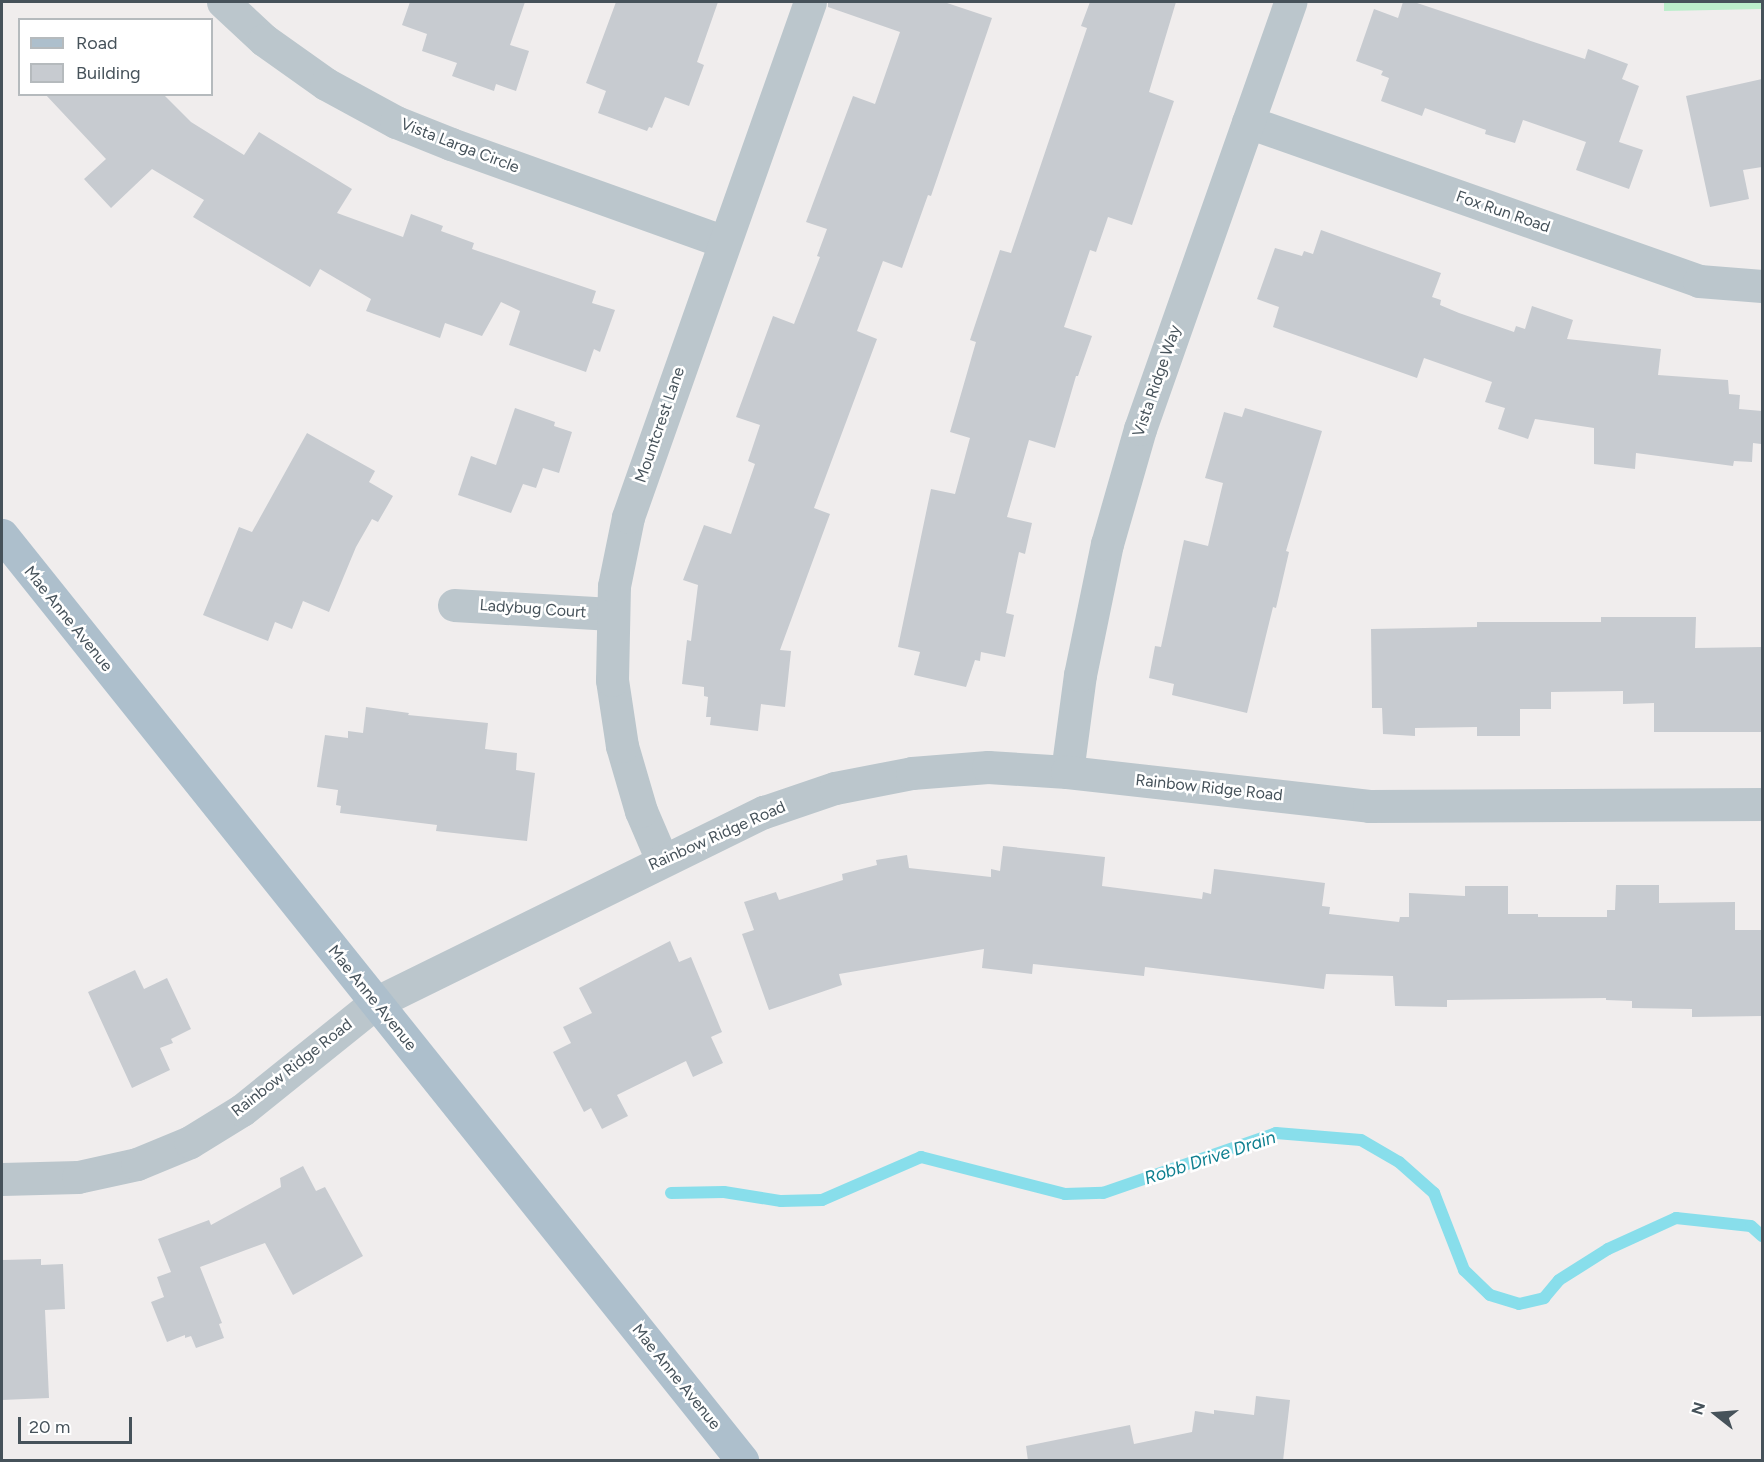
<!DOCTYPE html>
<html>
<head>
<meta charset="utf-8">
<style>
	body { margin:0 }
	#map { position:relative; width:1764px; height:1462px; overflow:hidden; background:#f0eded; font-family:Figtree,sans-serif }
	div>[style] { position:absolute }
	[style*='--x'] { left:calc(var(--x)*1px); top:calc(var(--y)*1px); width:calc(var(--w)*1px); rotate:calc(var(--a)*1deg) }
	.green>* { inset:0; background:#bbeecb }
	.stream>* { height:12px; margin:-6px; padding:0 6px; transform-origin:6px; border-radius:6px; background:#88deeb }
	.building>* { inset:0; background:#c7cbd0 }
	.minor>* { height:33px; margin:-16.5px; padding:0 16.5px; transform-origin:16.5px; border-radius:16.5px; background:#bbc6cc }
	.major>* { height:33px; margin:-16.5px; padding:0 16.5px; transform-origin:16.5px; border-radius:16.5px; background:#adbfcc }
	span { translate:-50% -50%; white-space:nowrap; text-align:center; line-height:1.15; -webkit-text-stroke:5px #fff; paint-order:stroke }
	.street-label { font-size:16px; color:#46525a }
	.water-label { font-size:18px; color:#0e7f90; font-style:italic }
	.frame { position:absolute; inset:0; border:3px solid #46525a; pointer-events:none }
	.legend { position:absolute; left:18px; top:18px; width:195px; height:78px; box-sizing:border-box; background:#fff; border:2px solid #b5babd; margin:0; padding:8px 10px; list-style:none; font-size:18px; color:#46525a }
	.legend li { display:flex; align-items:center; gap:12px; height:30px }
	.legend b { width:30px; border:2px solid #b5babd }
	.north { position:absolute; left:1686px; top:1384px; width:60px; height:60px; -webkit-text-stroke:4px #fff; paint-order:stroke; rotate:287deg; font-size:16px; font-weight:700; line-height:24px; text-align:center; color:#46525a }
	.north::after { content:''; display:block; margin:auto; width:21px; height:27px; background:#46525a; clip-path:polygon(50% 0,100% 100%,50% 72%,0 100%) }
	.scale { position:absolute; left:18px; top:1417px; width:114px; height:27px; box-sizing:border-box; border:3px solid #46525a; border-top:0; padding-left:8px; font-size:18px; line-height:21px; white-space:nowrap; color:#46525a; -webkit-text-stroke:4px #fff; paint-order:stroke }
</style>
</head>
<body>
<div id="map">
	<div class="green">
		<i style="clip-path:polygon(1664px 2px,1762px 2px,1762px 9px,1664px 11px)"></i>
	</div>
	<div class="stream">
		<i style="--x:671;--y:1193;--w:53;--a:-1.1"></i>
		<i style="--x:724;--y:1192;--w:58;--a:9"></i>
		<i style="--x:781;--y:1201;--w:41;--a:-1.4"></i>
		<i style="--x:822;--y:1200;--w:108;--a:-23.5"></i>
		<i style="--x:921;--y:1157;--w:149;--a:14.4"></i>
		<i style="--x:1065;--y:1194;--w:38;--a:-2"></i>
		<i style="--x:1103;--y:1193;--w:183;--a:-19.1"></i>
		<i style="--x:1276;--y:1133;--w:85;--a:4.7"></i>
		<i style="--x:1361;--y:1140;--w:44;--a:30.1"></i>
		<i style="--x:1399;--y:1162;--w:47;--a:41.5"></i>
		<i style="--x:1434;--y:1193;--w:83;--a:68.7"></i>
		<i style="--x:1464;--y:1270;--w:36;--a:44"></i>
		<i style="--x:1490;--y:1295;--w:30;--a:17"></i>
		<i style="--x:1519;--y:1304;--w:26;--a:-13"></i>
		<i style="--x:1544;--y:1298;--w:23;--a:-50"></i>
		<i style="--x:1559;--y:1280;--w:58;--a:-32.3"></i>
		<i style="--x:1608;--y:1249;--w:75;--a:-24.5"></i>
		<i style="--x:1676;--y:1218;--w:75;--a:6.1"></i>
		<i style="--x:1751;--y:1226;--w:15;--a:42"></i>
	</div>
	<div class="building">
		<i style="clip-path:polygon(410px 2px,525px 2px,510px 45px,529px 51px,516px 91px,496px 84px,494px 91px,452px 76px,457px 63px,422px 51px,427px 34px,402px 25px)"></i>
		<i style="clip-path:polygon(616px 2px,718px 2px,697px 62px,704px 65px,689px 106px,665px 97px,652px 128px,649px 127px,647px 131px,598px 113px,606px 91px,586px 83px)"></i>
		<i style="clip-path:polygon(828px 2px,944px 2px,992px 18px,931px 196px,928px 195px,902px 268px,883px 261px,857px 331px,877px 339px,814px 508px,830px 514px,780px 650px,791px 651px,785px 707px,761px 704px,758px 731px,710px 725px,711px 717px,706px 717px,708px 697px,704px 696px,704px 687px,682px 684px,687px 640px,691px 641px,698px 585px,683px 580px,704px 525px,731px 534px,755px 464px,748px 461px,760px 425px,736px 417px,773px 316px,794px 324px,820px 257px,817px 256px,827px 229px,806px 222px,853px 96px,875px 104px,900px 32px,828px 7px)"></i>
		<i style="clip-path:polygon(1090px 2px,1176px 2px,1149px 92px,1174px 101px,1132px 225px,1108px 217px,1096px 252px,1090px 250px,1064px 327px,1092px 336px,1078px 376px,1076px 376px,1055px 448px,1029px 440px,1007px 517px,1032px 523px,1025px 554px,1019px 552px,1006px 613px,1014px 615px,1005px 657px,981px 652px,980px 661px,975px 660px,966px 687px,914px 675px,920px 652px,898px 647px,931px 489px,955px 494px,970px 438px,950px 432px,976px 342px,970px 340px,1000px 250px,1011px 253px,1087px 28px,1081px 26px)"></i>
		<i style="clip-path:polygon(1403px 2px,1414px 2px,1585px 59px,1588px 49px,1628px 64px,1622px 79px,1639px 86px,1619px 142px,1643px 150px,1629px 189px,1576px 170px,1586px 142px,1523px 120px,1515px 143px,1485px 134px,1486px 130px,1425px 108px,1422px 116px,1381px 101px,1389px 78px,1381px 75px,1383px 71px,1356px 61px,1374px 9px,1398px 18px)"></i>
		<i style="clip-path:polygon(1762px 79px,1762px 167px,1743px 170px,1749px 199px,1710px 207px,1686px 96px)"></i>
		<i style="clip-path:polygon(45px 94px,163px 94px,191px 122px,244px 155px,259px 132px,352px 189px,337px 213px,403px 237px,411px 214px,443px 226px,441px 231px,474px 243px,472px 249px,596px 291px,592px 303px,615px 310px,600px 352px,594px 349px,586px 372px,509px 345px,520px 311px,501px 302px,482px 336px,445px 323px,440px 338px,366px 311px,371px 299px,320px 269px,310px 287px,193px 217px,204px 200px,152px 169px,111px 208px,84px 179px,106px 159px)"></i>
		<i style="clip-path:polygon(1321px 230px,1441px 273px,1432px 297px,1441px 300px,1440px 305px,1459px 313px,1514px 332px,1516px 326px,1525px 329px,1532px 306px,1573px 320px,1567px 339px,1661px 349px,1658px 375px,1728px 380px,1729px 394px,1740px 395px,1739px 409px,1762px 411px,1761px 444px,1753px 443px,1752px 462px,1734px 461px,1733px 466px,1636px 453px,1635px 469px,1594px 464px,1594px 428px,1535px 419px,1528px 439px,1498px 429px,1505px 408px,1485px 402px,1492px 382px,1424px 358px,1417px 378px,1273px 327px,1279px 307px,1257px 299px,1275px 248px,1302px 256px,1304px 251px,1313px 254px)"></i>
		<i style="clip-path:polygon(515px 408px,555px 422px,554px 426px,572px 432px,559px 473px,543px 468px,536px 488px,523px 484px,511px 513px,458px 495px,471px 456px,496px 465px)"></i>
		<i style="clip-path:polygon(1245px 408px,1322px 431px,1286px 551px,1289px 552px,1276px 608px,1273px 607px,1247px 713px,1172px 695px,1174px 684px,1149px 678px,1155px 646px,1161px 647px,1184px 540px,1208px 546px,1223px 483px,1205px 478px,1224px 412px,1242px 417px)"></i>
		<i style="clip-path:polygon(307px 433px,375px 471px,369px 482px,393px 496px,378px 522px,372px 519px,356px 547px,329px 612px,303px 601px,292px 629px,275px 622px,268px 641px,203px 615px,239px 527px,252px 532px)"></i>
		<i style="clip-path:polygon(1601px 617px,1696px 617px,1695px 648px,1762px 647px,1762px 732px,1654px 732px,1654px 703px,1623px 704px,1623px 691px,1551px 692px,1551px 709px,1520px 709px,1520px 736px,1477px 736px,1477px 727px,1415px 728px,1415px 736px,1383px 734px,1382px 708px,1372px 708px,1371px 629px,1477px 627px,1477px 622px,1601px 622px)"></i>
		<i style="clip-path:polygon(366px 707px,409px 713px,408px 715px,488px 723px,485px 749px,517px 753px,516px 770px,535px 773px,527px 841px,436px 831px,437px 825px,340px 813px,341px 806px,336px 805px,338px 790px,317px 787px,325px 735px,348px 738px,348px 731px,363px 733px)"></i>
		<i style="clip-path:polygon(1003px 846px,1105px 857px,1102px 886px,1202px 899px,1203px 892px,1211px 894px,1214px 869px,1325px 883px,1322px 906px,1330px 907px,1329px 914px,1399px 922px,1400px 917px,1409px 917px,1409px 893px,1465px 896px,1465px 886px,1508px 886px,1508px 914px,1538px 914px,1538px 917px,1607px 917px,1607px 910px,1615px 910px,1616px 885px,1659px 885px,1659px 903px,1735px 902px,1735px 930px,1762px 930px,1762px 1016px,1692px 1017px,1692px 1009px,1632px 1008px,1632px 1001px,1606px 1000px,1606px 998px,1447px 1000px,1447px 1007px,1395px 1006px,1393px 976px,1326px 974px,1324px 989px,1145px 967px,1144px 976px,1033px 964px,1032px 974px,982px 968px,984px 949px,839px 974px,842px 985px,769px 1010px,742px 934px,754px 930px,744px 902px,776px 892px,779px 900px,843px 880px,842px 874px,877px 865px,876px 860px,907px 855px,909px 868px,991px 877px,991px 869px,1000px 871px)"></i>
		<i style="clip-path:polygon(670px 941px,679px 962px,691px 957px,722px 1032px,711px 1037px,723px 1063px,693px 1077px,686px 1061px,617px 1095px,628px 1116px,602px 1129px,591px 1108px,584px 1112px,553px 1052px,571px 1043px,563px 1027px,592px 1013px,579px 988px)"></i>
		<i style="clip-path:polygon(135px 970px,144px 989px,167px 978px,191px 1029px,171px 1039px,173px 1043px,160px 1048px,170px 1070px,132px 1088px,88px 992px)"></i>
		<i style="clip-path:polygon(303px 1166px,316px 1191px,325px 1187px,363px 1256px,293px 1295px,265px 1243px,200px 1267px,222px 1323px,219px 1324px,224px 1338px,196px 1348px,191px 1336px,185px 1338px,185px 1335px,167px 1342px,151px 1302px,164px 1297px,157px 1277px,171px 1272px,158px 1239px,209px 1220px,211px 1225px,281px 1187px,280px 1178px)"></i>
		<i style="clip-path:polygon(41px 1259px,41px 1265px,63px 1264px,65px 1309px,45px 1310px,49px 1398px,2px 1400px,2px 1260px)"></i>
		<i style="clip-path:polygon(1256px 1396px,1290px 1400px,1283px 1461px,1028px 1461px,1026px 1446px,1130px 1425px,1134px 1444px,1192px 1432px,1195px 1411px,1214px 1414px,1214px 1410px,1254px 1415px)"></i>
	</div>
	<div class="minor">
		<i style="--x:223;--y:2;--w:56;--a:42.8"></i>
		<i style="--x:264;--y:40;--w:76;--a:35.4"></i>
		<i style="--x:326;--y:84;--w:80;--a:28.5"></i>
		<i style="--x:396;--y:122;--w:59;--a:21.8"></i>
		<i style="--x:451;--y:144;--w:290;--a:19.7"></i>
		<i style="--x:1248;--y:122;--w:478;--a:19.4"></i>
		<i style="--x:1699;--y:281;--w:63;--a:4.5"></i>
		<i style="--x:454;--y:605;--w:158;--a:3.3"></i>
		<i style="--x:1067;--y:772;--w:98;--a:-82.4"></i>
		<i style="--x:1080;--y:675;--w:134;--a:-78.4"></i>
		<i style="--x:1107;--y:544;--w:120;--a:-74"></i>
		<i style="--x:1140;--y:429;--w:453;--a:-70.6"></i>
		<i style="--x:662;--y:860;--w:53;--a:-113.2"></i>
		<i style="--x:641;--y:811;--w:68;--a:-106.3"></i>
		<i style="--x:622;--y:746;--w:67;--a:-98.6"></i>
		<i style="--x:612;--y:680;--w:94;--a:-88.8"></i>
		<i style="--x:614;--y:586;--w:70;--a:-78.5"></i>
		<i style="--x:628;--y:517;--w:546;--a:-70.54"></i>
		<i style="--x:2;--y:1179;--w:76;--a:-1.5"></i>
		<i style="--x:78;--y:1177;--w:60;--a:-12.4"></i>
		<i style="--x:137;--y:1164;--w:57;--a:-22.5"></i>
		<i style="--x:190;--y:1142;--w:61;--a:-31.6"></i>
		<i style="--x:242;--y:1110;--w:171;--a:-38.8"></i>
		<i style="--x:375;--y:1003;--w:433;--a:-26.2"></i>
		<i style="--x:764;--y:812;--w:75;--a:-18.7"></i>
		<i style="--x:835;--y:788;--w:78;--a:-11"></i>
		<i style="--x:912;--y:773;--w:76;--a:-4.5"></i>
		<i style="--x:988;--y:767;--w:79;--a:3.6"></i>
		<i style="--x:1067;--y:772;--w:304;--a:6.4"></i>
		<i style="--x:1369;--y:806;--w:393;--a:-0.3"></i>
	</div>
	<div class="major">
		<i style="--x:2;--y:535;--w:1185;--a:51.34"></i>
	</div>
	<div class="street-label">
		<span style="left:460px;top:146px;rotate:21deg">Vista Larga Circle</span>
		<span style="left:1503px;top:212px;rotate:19deg">Fox Run Road</span>
		<span style="left:1157px;top:381px;rotate:-71deg">Vista Ridge Way</span>
		<span style="left:660px;top:425px;rotate:-71deg">Mountcrest Lane</span>
		<span style="left:533px;top:609px;rotate:4deg">Ladybug Court</span>
		<span style="left:68px;top:619px;rotate:51deg">Mae Anne Avenue</span>
		<span style="left:1209px;top:788px;rotate:6deg">Rainbow Ridge Road</span>
		<span style="left:717px;top:836px;rotate:-24deg">Rainbow Ridge Road</span>
		<span style="left:372px;top:998px;rotate:51deg">Mae Anne Avenue</span>
		<span style="left:292px;top:1068px;rotate:-38deg">Rainbow Ridge Road</span>
		<span style="left:676px;top:1377px;rotate:51deg">Mae Anne Avenue</span>
	</div>
	<div class="water-label">
		<span style="left:1210px;top:1158px;rotate:-18deg">Robb Drive Drain</span>
	</div>
	<div class="frame"></div>
	<ul class="legend">
	<li><b style="height:8px;background:#adbfcc"></b>Road</li>
	<li><b style="height:16px;background:#c7cbd0"></b>Building</li>
	</ul>
	<div class="north">N</div>
	<div class="scale">20 m</div>
</div>
</body>
</html>
